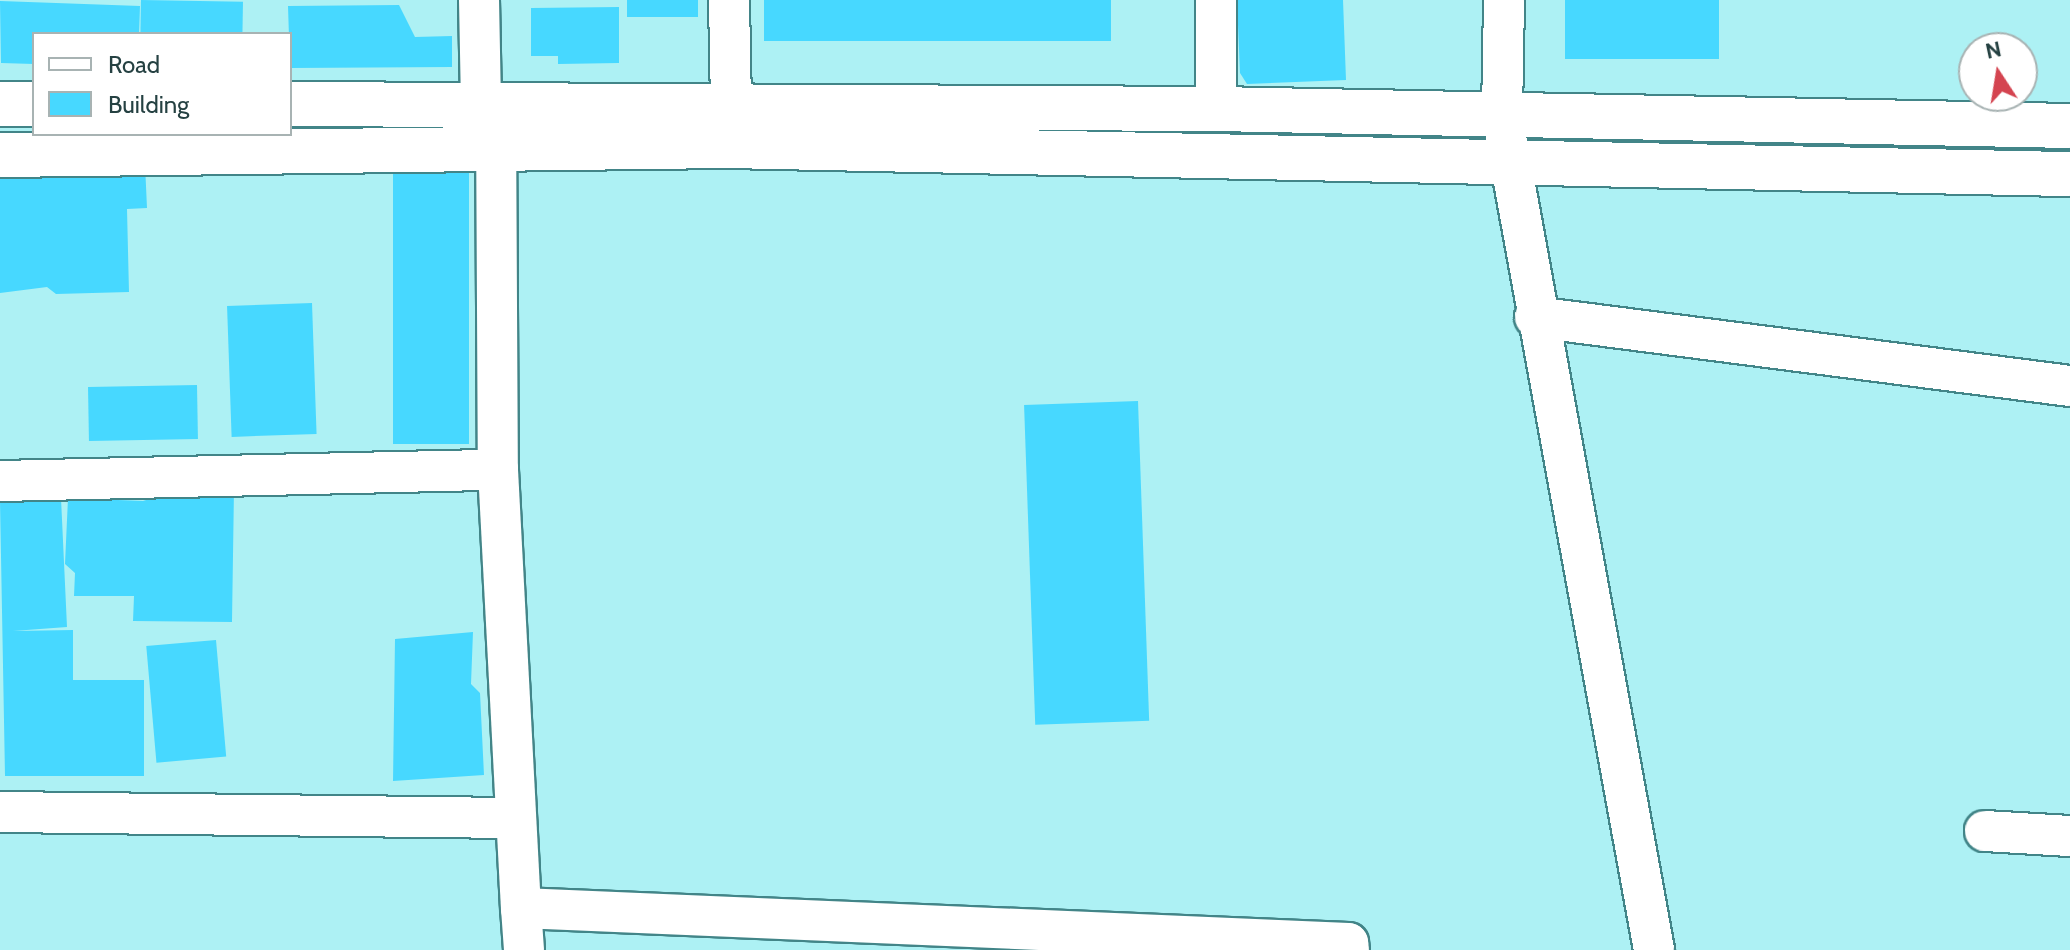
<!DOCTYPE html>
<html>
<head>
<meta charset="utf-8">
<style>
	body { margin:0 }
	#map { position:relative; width:2070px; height:950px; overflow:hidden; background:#adf1f4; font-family:Cabin,sans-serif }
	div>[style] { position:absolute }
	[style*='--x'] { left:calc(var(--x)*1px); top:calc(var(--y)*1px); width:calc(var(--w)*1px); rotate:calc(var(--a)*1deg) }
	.building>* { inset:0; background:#47d8ff; transform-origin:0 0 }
	.roads { filter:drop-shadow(2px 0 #428588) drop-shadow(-2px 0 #428588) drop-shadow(0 2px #428588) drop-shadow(0 -2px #428588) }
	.minor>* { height:40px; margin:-20px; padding:0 20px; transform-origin:20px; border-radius:20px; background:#fff }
	.tertiary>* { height:44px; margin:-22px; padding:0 22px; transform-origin:22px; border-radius:22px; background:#fff }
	span { translate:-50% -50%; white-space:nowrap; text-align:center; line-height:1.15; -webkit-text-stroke:8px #fff; paint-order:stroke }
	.legend { position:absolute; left:32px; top:32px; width:260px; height:104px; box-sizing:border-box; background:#fff; border:2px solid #a8b3b3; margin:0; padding:10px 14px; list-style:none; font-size:24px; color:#254142 }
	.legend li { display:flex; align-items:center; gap:16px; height:40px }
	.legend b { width:40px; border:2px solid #a8b3b3 }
	.north { position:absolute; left:1958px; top:32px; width:80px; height:80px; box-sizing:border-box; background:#fff; border:2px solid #a8b3b3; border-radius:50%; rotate:348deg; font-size:22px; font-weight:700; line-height:32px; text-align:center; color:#254142 }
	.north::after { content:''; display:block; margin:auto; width:28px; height:36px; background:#d44450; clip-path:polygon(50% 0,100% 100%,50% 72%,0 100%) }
</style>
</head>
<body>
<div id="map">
	<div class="building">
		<i style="left:141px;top:0;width:102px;height:34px;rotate:1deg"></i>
		<i style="left:627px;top:0;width:71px;height:17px"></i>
		<i style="left:764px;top:0;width:347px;height:41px"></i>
		<i style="clip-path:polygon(1237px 0,1343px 0,1346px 80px,1247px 84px,1240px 73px)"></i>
		<i style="left:1565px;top:0;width:154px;height:59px"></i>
		<i style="clip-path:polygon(0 1px,140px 6px,139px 34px,34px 34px,34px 64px,1px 63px)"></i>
		<i style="clip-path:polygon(399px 5px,415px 37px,452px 36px,452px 67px,290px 68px,288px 6px)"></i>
		<i style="clip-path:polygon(619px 7px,619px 63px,558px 64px,558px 56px,531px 56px,531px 8px)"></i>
		<i style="clip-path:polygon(145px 164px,147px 208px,127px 209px,129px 292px,56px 294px,47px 287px,0 293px,0 168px)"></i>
		<i style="left:393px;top:166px;width:76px;height:278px"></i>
		<i style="left:312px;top:303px;width:131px;height:85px;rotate:88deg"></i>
		<i style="left:197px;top:385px;width:54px;height:109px;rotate:89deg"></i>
		<i style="left:1138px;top:401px;width:320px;height:114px;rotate:88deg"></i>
		<i style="clip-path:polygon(184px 488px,234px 489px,232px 622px,133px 621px,134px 596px,74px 596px,75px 573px,65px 564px,68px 498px,143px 501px)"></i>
		<i style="clip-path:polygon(61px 498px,67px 627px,13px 631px,73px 630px,73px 680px,144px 680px,144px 776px,5px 776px,0 501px)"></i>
		<i style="clip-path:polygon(473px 632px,471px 684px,480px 693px,484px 775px,393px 781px,395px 639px)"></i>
		<i style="left:216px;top:640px;width:117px;height:70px;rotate:85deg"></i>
	</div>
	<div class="roads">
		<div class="minor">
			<i style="--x:479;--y:0;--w:105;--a:88.9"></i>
			<i style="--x:729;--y:0;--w:104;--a:88.9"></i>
			<i style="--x:1216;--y:0;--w:109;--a:90"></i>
			<i style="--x:1504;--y:0;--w:115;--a:91"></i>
			<i style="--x:1502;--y:115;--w:849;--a:79.68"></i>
			<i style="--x:496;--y:115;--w:355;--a:89.7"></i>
			<i style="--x:498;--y:470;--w:439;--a:87"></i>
			<i style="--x:521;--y:908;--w:828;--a:2.42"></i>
			<i style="--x:1348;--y:943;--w:7;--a:82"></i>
			<i style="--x:1535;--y:317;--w:539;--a:7.35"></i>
			<i style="--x:0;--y:481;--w:498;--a:-1.3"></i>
			<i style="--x:0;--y:812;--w:516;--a:0.67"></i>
			<i style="--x:1985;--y:831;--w:85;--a:3.4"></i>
			<i style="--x:521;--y:908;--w:42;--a:85.9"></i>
		</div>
		<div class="tertiary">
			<i style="--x:0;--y:104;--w:34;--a:0"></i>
			<i style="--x:290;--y:104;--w:926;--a:0.31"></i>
			<i style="--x:1216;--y:109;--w:854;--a:1.14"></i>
			<i style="--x:0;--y:155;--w:728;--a:-0.71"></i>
			<i style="--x:728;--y:146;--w:1342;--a:1.2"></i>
		</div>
	</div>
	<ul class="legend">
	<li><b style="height:10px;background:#fff"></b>Road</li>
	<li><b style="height:22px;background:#47d8ff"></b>Building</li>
	</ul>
	<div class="north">N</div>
</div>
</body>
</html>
